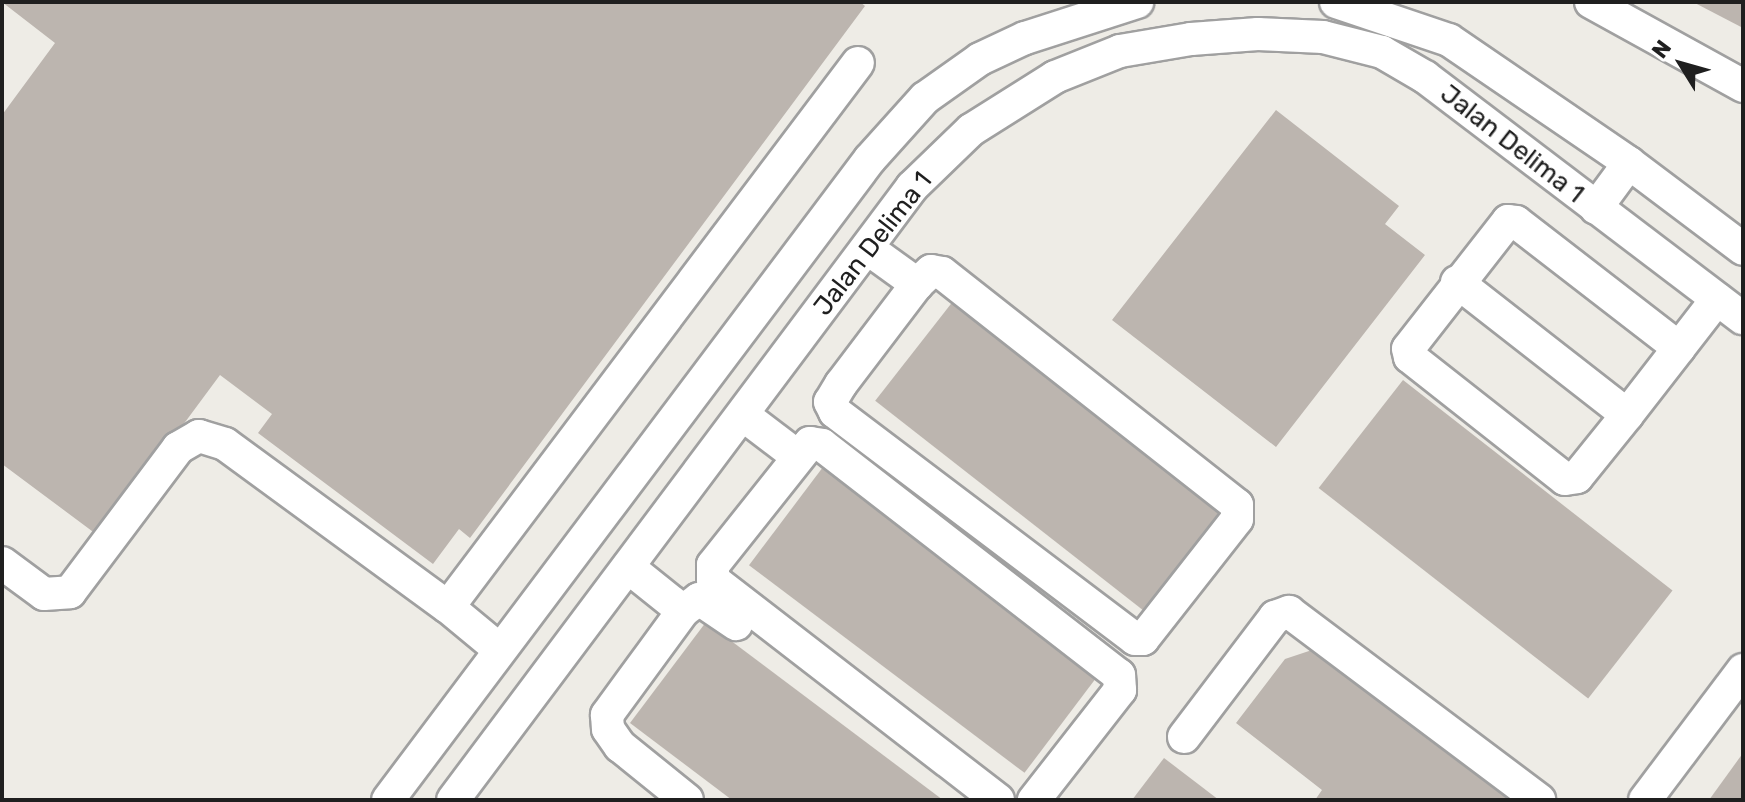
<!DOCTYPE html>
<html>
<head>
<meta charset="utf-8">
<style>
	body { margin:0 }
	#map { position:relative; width:1745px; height:802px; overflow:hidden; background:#eeece6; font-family:Rubik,sans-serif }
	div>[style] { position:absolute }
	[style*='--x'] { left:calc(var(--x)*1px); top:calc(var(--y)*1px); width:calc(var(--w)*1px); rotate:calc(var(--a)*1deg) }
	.building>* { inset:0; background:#bcb5af; transform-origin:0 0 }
	.roads { filter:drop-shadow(2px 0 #a0a0a0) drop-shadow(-2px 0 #a0a0a0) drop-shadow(0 2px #a0a0a0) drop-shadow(0 -2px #a0a0a0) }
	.minor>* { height:32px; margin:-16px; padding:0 16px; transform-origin:16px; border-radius:16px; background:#fff }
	span { translate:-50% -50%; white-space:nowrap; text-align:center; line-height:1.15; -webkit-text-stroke:6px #fff; paint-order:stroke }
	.street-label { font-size:26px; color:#1f1f1f }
	.frame { position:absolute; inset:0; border:4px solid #1f1f1f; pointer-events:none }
	.north { position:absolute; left:1641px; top:24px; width:80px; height:80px; -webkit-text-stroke:6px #fff; paint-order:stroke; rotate:307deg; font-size:22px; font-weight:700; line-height:32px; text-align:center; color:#1f1f1f }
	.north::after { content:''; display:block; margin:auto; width:28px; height:36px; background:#1f1f1f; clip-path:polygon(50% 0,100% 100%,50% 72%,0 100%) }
</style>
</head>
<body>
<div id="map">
	<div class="building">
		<i style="clip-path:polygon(2px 2px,860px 2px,865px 6px,470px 538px,459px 529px,433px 564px,258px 433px,272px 414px,220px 375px,100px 537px,2px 464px,2px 115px,55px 43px)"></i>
		<i style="clip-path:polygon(1693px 2px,1743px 2px,1743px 28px)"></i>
		<i style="clip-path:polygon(1276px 110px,1399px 206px,1385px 224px,1425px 255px,1276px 447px,1112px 320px)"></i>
		<i style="left:954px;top:300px;width:342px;height:128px;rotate:38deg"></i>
		<i style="left:1403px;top:380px;width:342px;height:137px;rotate:38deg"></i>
		<i style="left:823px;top:467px;width:345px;height:123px;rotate:37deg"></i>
		<i style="clip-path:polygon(706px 622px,943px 800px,732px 800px,630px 723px)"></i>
		<i style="clip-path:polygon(1315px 649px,1512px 800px,1315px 800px,1322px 790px,1236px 723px,1285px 659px)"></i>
		<i style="clip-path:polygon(1743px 753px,1743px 800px,1709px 800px)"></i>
		<i style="clip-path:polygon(1164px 758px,1219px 800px,1132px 800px)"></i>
	</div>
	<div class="roads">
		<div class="minor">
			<i style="--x:1336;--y:2;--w:119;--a:18.6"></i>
			<i style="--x:1449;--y:40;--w:218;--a:34.3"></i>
			<i style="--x:1629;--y:163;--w:143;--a:37"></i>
			<i style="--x:1591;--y:2;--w:174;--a:28.9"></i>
			<i style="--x:1596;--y:208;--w:56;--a:-53.7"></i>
			<i style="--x:867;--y:248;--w:62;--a:35.8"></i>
			<i style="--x:917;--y:284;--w:126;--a:127.2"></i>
			<i style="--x:841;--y:384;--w:21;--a:121"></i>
			<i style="--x:830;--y:402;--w:11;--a:63"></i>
			<i style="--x:835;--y:412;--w:376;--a:37.1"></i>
			<i style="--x:1135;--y:639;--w:8;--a:0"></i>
			<i style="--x:1143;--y:639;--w:152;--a:-51.9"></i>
			<i style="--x:1237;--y:519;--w:14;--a:-90"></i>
			<i style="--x:1237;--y:505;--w:375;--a:-141.8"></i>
			<i style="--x:942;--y:273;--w:11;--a:-170"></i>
			<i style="--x:931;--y:271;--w:19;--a:137"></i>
			<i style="--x:1457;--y:282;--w:216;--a:38"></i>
			<i style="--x:1679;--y:348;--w:206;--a:-142.3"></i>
			<i style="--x:1516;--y:222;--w:8;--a:-173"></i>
			<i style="--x:1508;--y:221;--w:162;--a:128"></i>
			<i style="--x:1408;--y:349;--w:8;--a:76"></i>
			<i style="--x:1410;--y:357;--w:197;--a:38.2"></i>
			<i style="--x:1565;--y:479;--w:12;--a:-9"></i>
			<i style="--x:1577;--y:477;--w:80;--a:-51.1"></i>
			<i style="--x:1627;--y:415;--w:85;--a:-52.2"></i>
			<i style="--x:1679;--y:348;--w:62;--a:-52.2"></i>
			<i style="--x:743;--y:415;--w:68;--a:37.2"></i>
			<i style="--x:2;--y:563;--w:52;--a:36.4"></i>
			<i style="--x:44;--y:594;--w:26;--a:-4"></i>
			<i style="--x:70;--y:592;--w:180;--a:-53.1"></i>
			<i style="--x:178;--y:448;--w:24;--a:-30"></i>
			<i style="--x:199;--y:436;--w:27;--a:17"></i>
			<i style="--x:225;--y:444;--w:276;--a:36.2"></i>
			<i style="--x:448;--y:607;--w:681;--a:-53"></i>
			<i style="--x:628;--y:567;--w:70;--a:38.7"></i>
			<i style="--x:683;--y:611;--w:129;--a:126.2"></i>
			<i style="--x:607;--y:715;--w:14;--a:86"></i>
			<i style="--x:608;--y:729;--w:21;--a:55"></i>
			<i style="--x:620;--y:746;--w:86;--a:38.9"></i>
			<i style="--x:448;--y:607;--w:67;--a:39.6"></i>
			<i style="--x:683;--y:611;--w:20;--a:-37"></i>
			<i style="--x:699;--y:599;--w:45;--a:34"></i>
			<i style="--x:1184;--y:737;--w:151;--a:-52.8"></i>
			<i style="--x:1275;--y:617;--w:15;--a:-20"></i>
			<i style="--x:1289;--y:612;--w:313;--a:36.9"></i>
			<i style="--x:388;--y:800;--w:802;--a:-53.06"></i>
			<i style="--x:870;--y:159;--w:82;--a:-48"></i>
			<i style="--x:925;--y:98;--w:67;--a:-35.3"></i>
			<i style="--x:980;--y:59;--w:50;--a:-25"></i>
			<i style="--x:1025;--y:38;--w:118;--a:-17.8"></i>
			<i style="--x:453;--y:800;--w:766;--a:-53.17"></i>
			<i style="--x:912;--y:187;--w:82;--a:-44"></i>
			<i style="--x:971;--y:130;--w:99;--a:-32.2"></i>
			<i style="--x:1055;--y:77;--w:70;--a:-21.8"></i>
			<i style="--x:1120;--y:51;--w:72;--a:-9.6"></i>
			<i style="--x:1191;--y:39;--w:67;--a:-4.3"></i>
			<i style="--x:1258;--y:34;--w:65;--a:2.6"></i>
			<i style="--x:1323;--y:37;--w:61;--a:14.3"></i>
			<i style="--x:1382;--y:52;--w:50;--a:30.2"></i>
			<i style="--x:1425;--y:77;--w:399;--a:37.2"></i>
			<i style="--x:998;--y:800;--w:360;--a:-142.3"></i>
			<i style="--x:713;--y:580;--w:15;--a:-90"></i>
			<i style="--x:713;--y:565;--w:156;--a:-51.5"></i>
			<i style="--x:810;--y:443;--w:12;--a:9"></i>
			<i style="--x:822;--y:445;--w:376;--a:37.8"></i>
			<i style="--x:1119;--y:675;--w:15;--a:86"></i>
			<i style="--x:1120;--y:690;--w:140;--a:128"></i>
			<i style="--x:1645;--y:800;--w:163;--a:-53"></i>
		</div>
	</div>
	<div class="street-label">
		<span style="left:1512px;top:144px;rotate:38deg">Jalan Delima 1</span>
		<span style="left:873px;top:244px;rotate:-52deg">Jalan Delima 1</span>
	</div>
	<div class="frame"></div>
	<div class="north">N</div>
</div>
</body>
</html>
